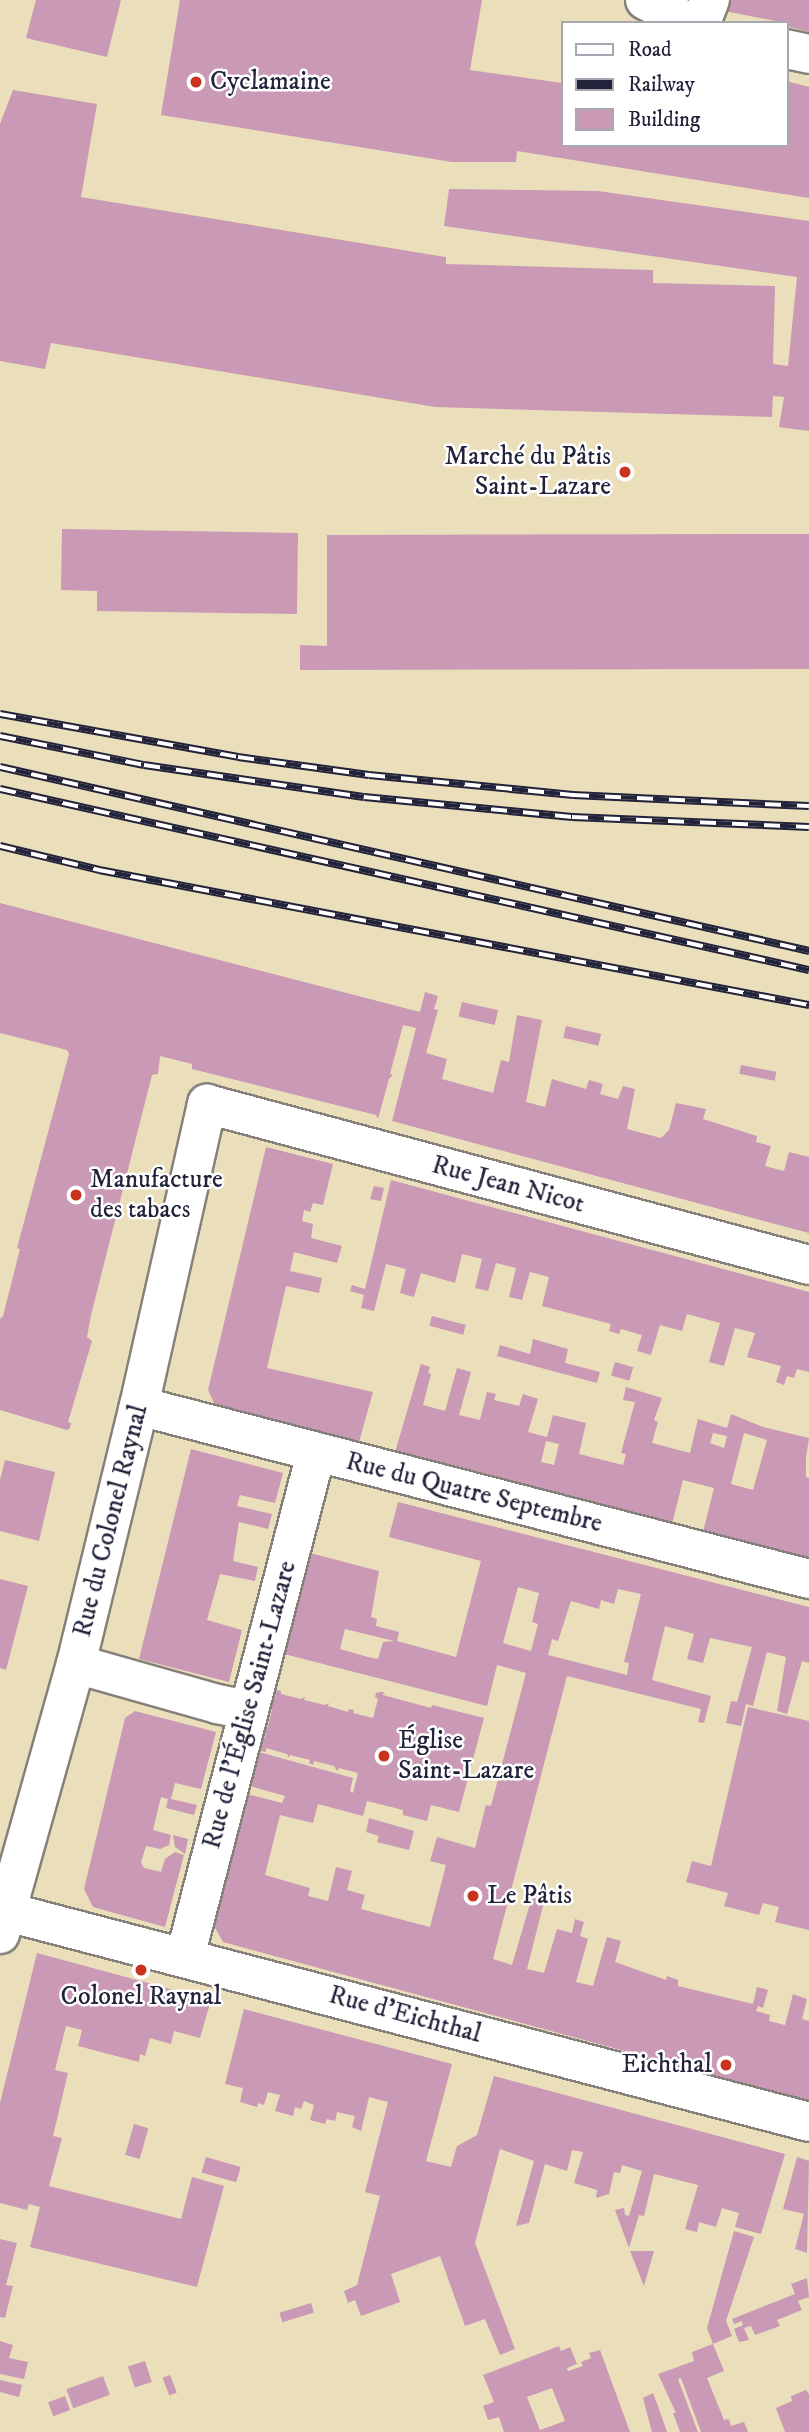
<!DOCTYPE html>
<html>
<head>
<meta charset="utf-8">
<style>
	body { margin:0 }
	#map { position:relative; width:809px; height:2432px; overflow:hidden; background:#eadfba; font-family:"IM FELL DW Pica",serif }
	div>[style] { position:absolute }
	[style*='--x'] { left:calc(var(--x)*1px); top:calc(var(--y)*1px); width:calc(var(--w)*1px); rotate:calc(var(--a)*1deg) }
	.building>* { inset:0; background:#c999b5; transform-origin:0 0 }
	.roads { filter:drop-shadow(2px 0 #86807a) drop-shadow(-2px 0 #86807a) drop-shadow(0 2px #86807a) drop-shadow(0 -2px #86807a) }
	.minor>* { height:38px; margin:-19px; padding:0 19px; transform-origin:19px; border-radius:19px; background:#fff }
	.rail>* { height:8px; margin-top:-4px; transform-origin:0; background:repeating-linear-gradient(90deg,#fff 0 16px,#22223b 0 32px); box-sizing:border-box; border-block:2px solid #22223b }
	.dots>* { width:19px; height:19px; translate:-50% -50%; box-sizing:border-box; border:4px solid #fff; border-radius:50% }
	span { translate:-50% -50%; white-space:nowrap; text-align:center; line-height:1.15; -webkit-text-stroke:5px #fff; paint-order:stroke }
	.poi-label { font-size:26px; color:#22223b }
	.left { translate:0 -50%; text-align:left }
	.right { translate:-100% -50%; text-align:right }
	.street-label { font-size:26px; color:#22223b }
	.legend { position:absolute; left:561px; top:21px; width:228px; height:126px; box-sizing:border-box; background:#fff; border:2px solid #a7a7b1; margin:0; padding:9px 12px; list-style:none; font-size:21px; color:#22223b }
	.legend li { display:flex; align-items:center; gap:14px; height:35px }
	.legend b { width:35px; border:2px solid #a7a7b1 }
</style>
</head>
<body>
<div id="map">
	<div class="building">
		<i style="clip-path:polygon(36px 0,121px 0,107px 57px,26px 38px)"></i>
		<i style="clip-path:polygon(180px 0,482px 0,470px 70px,562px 83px,562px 145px,786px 145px,786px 81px,809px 87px,809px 198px,517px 151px,516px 162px,452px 162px,161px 115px)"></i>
		<i style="clip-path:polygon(729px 0,809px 0,809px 32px,786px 26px,786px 23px,724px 11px)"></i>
		<i style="clip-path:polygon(13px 90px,97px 104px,81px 197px,439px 256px,446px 257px,446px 264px,653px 270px,653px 283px,775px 286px,773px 364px,788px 366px,797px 277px,444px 226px,449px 189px,598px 191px,809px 221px,809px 431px,779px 427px,784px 397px,773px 396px,772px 417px,435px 407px,51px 343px,45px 369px,0 361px,0 124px)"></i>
		<i style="clip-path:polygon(62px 529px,298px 533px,297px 614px,97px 611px,97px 591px,61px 590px)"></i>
		<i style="clip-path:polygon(809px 534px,809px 669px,300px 670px,300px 645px,327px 646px,327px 535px)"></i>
		<i style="clip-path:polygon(0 903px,420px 1012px,425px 992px,438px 996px,434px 1009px,438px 1010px,426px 1053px,447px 1059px,442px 1079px,493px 1093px,501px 1060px,509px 1062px,517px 1015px,542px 1020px,526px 1102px,545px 1107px,552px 1079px,586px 1089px,589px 1080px,603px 1084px,600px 1094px,618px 1099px,623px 1086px,635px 1089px,627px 1129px,661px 1138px,669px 1130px,676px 1103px,706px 1109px,703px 1119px,757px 1136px,756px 1142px,771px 1146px,765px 1166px,784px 1171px,789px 1152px,809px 1157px,809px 1233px,392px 1121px,416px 1028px,403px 1025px,390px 1074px,393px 1075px,389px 1079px,378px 1119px,376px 1115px,192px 1069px,192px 1064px,160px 1056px,158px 1074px,152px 1075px,91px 1315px,87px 1337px,92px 1341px,68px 1422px,71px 1423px,70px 1428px,67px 1430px,0 1410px,0 1319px,3px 1316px,20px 1249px,17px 1248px,69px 1054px,67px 1050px,0 1033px)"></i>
		<i style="left:462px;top:1002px;width:37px;height:15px;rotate:13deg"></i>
		<i style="left:566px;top:1026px;width:36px;height:12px;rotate:13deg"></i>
		<i style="left:741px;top:1065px;width:36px;height:9px;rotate:11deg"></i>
		<i style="clip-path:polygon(266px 1147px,333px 1164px,323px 1205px,313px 1203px,310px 1212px,304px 1210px,302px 1221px,313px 1224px,311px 1238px,342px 1246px,337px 1263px,294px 1252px,290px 1271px,322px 1278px,319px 1293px,286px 1286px,267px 1368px,373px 1392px,359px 1442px,216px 1407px,208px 1390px)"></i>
		<i style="clip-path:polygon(391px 1180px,809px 1292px,809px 1372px,797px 1369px,794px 1378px,787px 1376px,784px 1385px,776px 1382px,781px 1366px,747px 1357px,755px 1333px,735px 1328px,724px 1366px,709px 1362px,720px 1323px,687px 1314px,682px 1331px,660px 1325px,651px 1355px,637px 1351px,642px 1335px,621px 1329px,619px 1334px,609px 1331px,611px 1324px,542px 1306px,549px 1277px,530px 1272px,522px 1300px,509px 1297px,516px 1268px,496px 1263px,488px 1291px,475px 1288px,482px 1259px,462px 1254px,455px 1283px,421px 1273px,414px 1297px,400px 1293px,406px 1269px,386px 1264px,374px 1311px,361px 1308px,364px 1295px,350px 1291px,352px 1285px,365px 1289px)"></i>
		<i style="clip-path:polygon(374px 1186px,384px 1188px,381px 1201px,370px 1199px)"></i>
		<i style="left:432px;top:1316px;width:35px;height:10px;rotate:15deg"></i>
		<i style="clip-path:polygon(533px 1339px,568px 1349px,565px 1363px,600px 1372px,597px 1383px,497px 1356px,500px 1345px,530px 1354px)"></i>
		<i style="left:615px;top:1362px;width:19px;height:14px;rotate:16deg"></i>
		<i style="clip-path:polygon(evenodd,421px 1364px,430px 1367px,428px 1373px,431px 1374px,423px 1405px,445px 1411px,457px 1368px,471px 1372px,459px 1415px,480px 1420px,487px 1392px,496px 1394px,494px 1400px,519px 1406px,523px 1394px,538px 1399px,528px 1432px,547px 1437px,553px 1415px,586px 1423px,579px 1454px,623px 1465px,626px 1454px,621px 1453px,635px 1402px,623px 1400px,626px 1387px,662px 1398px,654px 1420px,658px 1422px,652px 1443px,690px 1453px,698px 1419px,727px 1428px,731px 1414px,763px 1427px,809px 1438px,806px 1458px,806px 1477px,809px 1478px,809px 1559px,703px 1532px,714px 1488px,683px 1480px,672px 1524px,395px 1452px,421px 1364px,713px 1433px,727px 1436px,724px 1448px,710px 1443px,713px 1433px,421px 1364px,744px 1433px,767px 1440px,753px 1490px,731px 1484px,744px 1433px,421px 1364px,546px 1441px,559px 1444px,554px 1465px,541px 1462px,546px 1441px)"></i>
		<i style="clip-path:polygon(191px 1449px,283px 1473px,275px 1503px,240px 1495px,237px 1506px,272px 1514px,268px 1529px,239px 1522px,233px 1561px,258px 1567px,255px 1581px,220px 1574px,207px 1620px,242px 1630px,229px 1682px,139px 1659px)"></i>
		<i style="clip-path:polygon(5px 1460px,55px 1472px,39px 1541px,0 1531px,0 1480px)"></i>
		<i style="clip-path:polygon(evenodd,398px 1502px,809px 1607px,809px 1663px,802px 1661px,787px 1714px,777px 1711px,786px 1657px,767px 1652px,753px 1706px,746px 1704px,741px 1726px,726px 1723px,731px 1701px,737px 1702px,752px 1647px,710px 1638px,703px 1663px,687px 1659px,694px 1634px,665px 1626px,652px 1680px,711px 1696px,704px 1723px,698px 1722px,701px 1709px,567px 1676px,493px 1959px,512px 1965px,535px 1887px,547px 1890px,527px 1969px,544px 1973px,557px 1929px,572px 1933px,575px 1919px,584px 1922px,580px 1936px,588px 1939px,576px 1982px,593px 1986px,607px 1937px,621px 1941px,615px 1962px,666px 1980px,667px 1976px,678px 1980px,678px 1986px,753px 2004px,757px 1987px,768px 1990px,763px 2008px,758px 2006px,756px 2011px,770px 2015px,769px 2021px,785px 2025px,793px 1994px,807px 1999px,802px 2019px,809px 2021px,809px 2101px,223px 1942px,213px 1924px,247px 1794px,282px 1803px,285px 1796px,250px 1786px,259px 1752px,353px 1778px,350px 1791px,353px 1793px,358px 1773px,339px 1768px,337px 1771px,334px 1766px,314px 1761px,313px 1765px,309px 1763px,310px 1760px,290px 1755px,289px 1758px,287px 1754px,266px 1748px,266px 1752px,261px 1751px,260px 1746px,266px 1734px,263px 1733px,267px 1729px,272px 1710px,269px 1709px,276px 1696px,274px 1692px,277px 1690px,281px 1691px,281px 1694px,301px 1699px,305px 1697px,304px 1700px,325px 1705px,329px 1703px,328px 1706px,348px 1712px,349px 1709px,354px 1710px,353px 1713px,373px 1718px,378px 1699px,375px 1697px,376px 1693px,381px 1692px,384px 1692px,383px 1695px,431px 1708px,432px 1705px,484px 1718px,459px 1812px,431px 1805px,427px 1821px,403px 1815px,403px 1810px,367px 1801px,363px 1816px,318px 1804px,313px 1823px,280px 1815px,265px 1875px,310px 1888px,308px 1896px,328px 1901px,336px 1867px,352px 1871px,347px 1890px,365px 1895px,361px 1909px,430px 1927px,446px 1865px,430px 1861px,437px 1837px,475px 1848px,486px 1805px,491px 1806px,526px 1673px,497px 1665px,487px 1706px,284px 1654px,310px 1553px,379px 1571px,371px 1617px,377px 1619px,376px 1626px,399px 1632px,397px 1641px,456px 1657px,481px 1561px,389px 1537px,398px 1502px,518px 1587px,539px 1593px,532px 1622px,538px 1624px,531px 1651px,503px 1643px,518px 1587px,398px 1502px,618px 1589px,641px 1594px,624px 1662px,629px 1663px,627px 1675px,548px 1655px,552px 1639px,558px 1641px,571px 1601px,599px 1609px,601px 1600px,614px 1604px,618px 1589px,398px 1502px,345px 1629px,394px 1641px,383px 1642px,378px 1659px,368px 1657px,340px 1649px,345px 1629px)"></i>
		<i style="clip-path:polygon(0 1579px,28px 1586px,6px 1670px,0 1668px)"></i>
		<i style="clip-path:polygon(748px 1707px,809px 1721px,809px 1930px,775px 1922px,779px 1907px,763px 1903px,759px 1915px,724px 1906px,728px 1893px,686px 1882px,692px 1861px,711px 1866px)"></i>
		<i style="clip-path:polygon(135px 1711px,216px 1732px,201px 1789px,175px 1783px,171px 1799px,197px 1805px,194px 1815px,166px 1808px,168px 1799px,161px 1797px,153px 1830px,171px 1835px,169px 1845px,160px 1849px,146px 1846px,141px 1862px,144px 1868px,161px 1872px,165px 1859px,175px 1852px,184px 1855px,165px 1927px,93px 1907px,84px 1889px,125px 1718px)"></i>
		<i style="clip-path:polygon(369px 1818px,414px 1831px,409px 1850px,377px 1842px,379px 1836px,366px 1832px)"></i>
		<i style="clip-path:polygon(173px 1835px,188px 1839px,185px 1854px,175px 1847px)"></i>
		<i style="clip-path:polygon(37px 1953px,211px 2000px,200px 2038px,174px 2031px,171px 2044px,150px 2038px,145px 2056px,140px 2054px,139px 2062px,78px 2046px,82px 2030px,66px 2026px,55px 2070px,68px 2073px,53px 2136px,62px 2138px,49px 2186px,181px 2219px,192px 2177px,224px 2186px,197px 2287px,30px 2247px,40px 2207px,29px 2204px,27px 2210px,0 2203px,0 2103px)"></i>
		<i style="clip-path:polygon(244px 2009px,452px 2064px,426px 2161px,451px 2167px,457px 2146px,477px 2135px,494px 2076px,785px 2154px,761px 2234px,735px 2227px,739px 2213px,722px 2208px,716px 2227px,699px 2222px,697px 2232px,685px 2229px,698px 2185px,654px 2174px,644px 2216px,639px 2215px,629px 2248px,615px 2210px,624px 2208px,625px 2215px,629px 2216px,642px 2171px,622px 2165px,620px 2173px,614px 2172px,609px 2194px,596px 2198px,597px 2190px,574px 2183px,583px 2152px,572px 2150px,567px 2171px,545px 2164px,529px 2223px,516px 2226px,534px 2161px,500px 2149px,475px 2243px,515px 2349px,500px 2355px,485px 2319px,465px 2326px,440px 2256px,391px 2274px,400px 2302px,361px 2316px,355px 2300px,348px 2303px,344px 2291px,357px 2285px,380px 2196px,365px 2192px,388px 2102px,369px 2097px,361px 2131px,352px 2127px,355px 2116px,337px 2112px,335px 2121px,327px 2119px,325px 2124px,310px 2120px,314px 2105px,304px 2101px,301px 2109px,295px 2107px,293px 2116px,275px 2111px,280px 2095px,268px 2092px,264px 2105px,258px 2103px,257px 2107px,240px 2102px,243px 2088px,225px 2084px)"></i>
		<i style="left:134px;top:2124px;width:15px;height:32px;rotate:16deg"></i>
		<i style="left:206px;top:2157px;width:36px;height:16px;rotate:16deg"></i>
		<i style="clip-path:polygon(797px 2157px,809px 2161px,807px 2253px,795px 2249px,804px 2214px,783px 2209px)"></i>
		<i style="clip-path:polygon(734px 2231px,754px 2237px,726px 2321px,732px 2336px,713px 2344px,707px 2328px)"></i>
		<i style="clip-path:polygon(0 2239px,17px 2243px,6px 2285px,13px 2286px,5px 2318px,0 2317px)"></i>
		<i style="clip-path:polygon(630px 2251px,654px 2251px,644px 2286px)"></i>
		<i style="clip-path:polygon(807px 2278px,809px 2297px,798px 2301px,802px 2310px,777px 2320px,780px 2326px,755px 2335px,751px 2326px,744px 2328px,749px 2340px,739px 2342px,734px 2329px,743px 2325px,742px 2321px,734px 2324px,732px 2319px,795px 2294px,791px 2284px)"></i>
		<i style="left:311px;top:2303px;width:10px;height:33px;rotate:73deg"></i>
		<i style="clip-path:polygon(0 2341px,13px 2345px,9px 2358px,28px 2362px,24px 2379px,0 2374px)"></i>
		<i style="clip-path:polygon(713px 2344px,724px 2371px,707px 2378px,724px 2420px,729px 2419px,731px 2426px,744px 2422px,748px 2432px,701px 2432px,681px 2378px,678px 2379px,698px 2432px,680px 2432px,673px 2413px,676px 2413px,658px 2374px,694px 2361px,692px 2352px)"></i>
		<i style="clip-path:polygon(evenodd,559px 2346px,561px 2351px,570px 2347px,577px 2364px,567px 2368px,568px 2371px,583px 2366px,581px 2362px,591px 2358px,589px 2353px,600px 2350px,630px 2432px,504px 2432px,499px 2417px,488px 2420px,483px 2406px,494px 2402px,483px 2375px,559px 2346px,552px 2388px,565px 2421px,540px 2430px,527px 2397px,552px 2388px)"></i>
		<i style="left:145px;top:2361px;width:22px;height:18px;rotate:72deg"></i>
		<i style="left:170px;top:2375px;width:19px;height:8px;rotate:69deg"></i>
		<i style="left:103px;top:2376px;width:20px;height:39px;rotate:70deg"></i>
		<i style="clip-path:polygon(0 2380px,22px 2385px,19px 2397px,0 2392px)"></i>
		<i style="clip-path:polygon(806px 2390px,809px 2394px,809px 2432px,785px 2432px,776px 2408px,792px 2401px,791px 2396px)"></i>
		<i style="clip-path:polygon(653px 2393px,658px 2406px,667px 2432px,652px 2432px,651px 2429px,643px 2398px)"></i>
		<i style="left:65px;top:2396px;width:15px;height:18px;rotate:70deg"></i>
	</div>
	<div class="roads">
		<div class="minor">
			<i style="--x:645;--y:0;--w:51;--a:27.1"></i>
			<i style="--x:701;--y:23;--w:25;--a:-69"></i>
			<i style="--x:786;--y:49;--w:24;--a:12"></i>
			<i style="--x:139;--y:1406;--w:692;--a:14.48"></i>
			<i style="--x:76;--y:1664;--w:147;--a:15.8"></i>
			<i style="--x:217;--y:1704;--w:31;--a:11"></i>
			<i style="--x:0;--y:1910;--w:836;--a:14.68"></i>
			<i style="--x:0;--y:1934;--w:280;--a:-74.3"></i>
			<i style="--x:76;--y:1664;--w:266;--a:-76.3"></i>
			<i style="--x:139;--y:1406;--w:310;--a:-77.3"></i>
			<i style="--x:207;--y:1104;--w:623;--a:14.97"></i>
			<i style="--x:185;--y:1957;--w:521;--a:-75.43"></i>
		</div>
	</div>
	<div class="rail">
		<i style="--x:0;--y:714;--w:242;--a:10.2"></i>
		<i style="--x:238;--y:757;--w:132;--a:7.8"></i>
		<i style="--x:369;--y:775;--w:205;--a:5.6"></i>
		<i style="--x:573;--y:795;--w:236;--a:2.7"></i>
		<i style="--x:0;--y:736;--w:147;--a:11.4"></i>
		<i style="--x:144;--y:765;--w:222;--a:8.3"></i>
		<i style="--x:364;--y:797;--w:209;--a:5.5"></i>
		<i style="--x:572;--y:817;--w:237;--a:2.4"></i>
		<i style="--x:0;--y:767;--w:830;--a:12.81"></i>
		<i style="--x:0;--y:789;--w:829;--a:12.61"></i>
		<i style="--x:0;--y:846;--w:102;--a:13.6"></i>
		<i style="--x:99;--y:870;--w:723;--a:10.77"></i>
	</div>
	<div class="dots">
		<i style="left:196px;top:82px;background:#c8321e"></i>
		<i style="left:625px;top:472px;background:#c8321e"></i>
		<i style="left:76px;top:1195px;background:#c8321e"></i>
		<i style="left:384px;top:1756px;background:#c8321e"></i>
		<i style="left:473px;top:1896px;background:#c8321e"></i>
		<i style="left:141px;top:1970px;background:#c8321e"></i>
		<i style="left:726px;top:2065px;background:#c8321e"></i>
	</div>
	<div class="poi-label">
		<span class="left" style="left:210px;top:82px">Cyclamaine</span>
		<span class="right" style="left:611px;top:472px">Marché du Pâtis<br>Saint-Lazare</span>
		<span class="left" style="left:90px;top:1195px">Manufacture<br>des tabacs</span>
		<span class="left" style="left:398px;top:1756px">Église<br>Saint-Lazare</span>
		<span class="left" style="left:487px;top:1896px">Le Pâtis</span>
		<span style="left:141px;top:1997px">Colonel Raynal</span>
		<span class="right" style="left:712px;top:2065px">Eichthal</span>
	</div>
	<div class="street-label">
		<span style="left:508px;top:1185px;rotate:15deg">Rue Jean Nicot</span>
		<span style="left:474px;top:1493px;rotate:14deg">Rue du Quatre Septembre</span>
		<span style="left:111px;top:1521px;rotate:-76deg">Rue du Colonel Raynal</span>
		<span style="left:250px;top:1705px;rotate:-75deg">Rue de l'Église Saint-Lazare</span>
		<span style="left:405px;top:2015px;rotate:15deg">Rue d'Eichthal</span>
	</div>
	<ul class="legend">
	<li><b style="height:9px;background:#fff"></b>Road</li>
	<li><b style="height:9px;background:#22223b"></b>Railway</li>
	<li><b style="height:19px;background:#c999b5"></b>Building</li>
	</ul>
</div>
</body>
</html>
